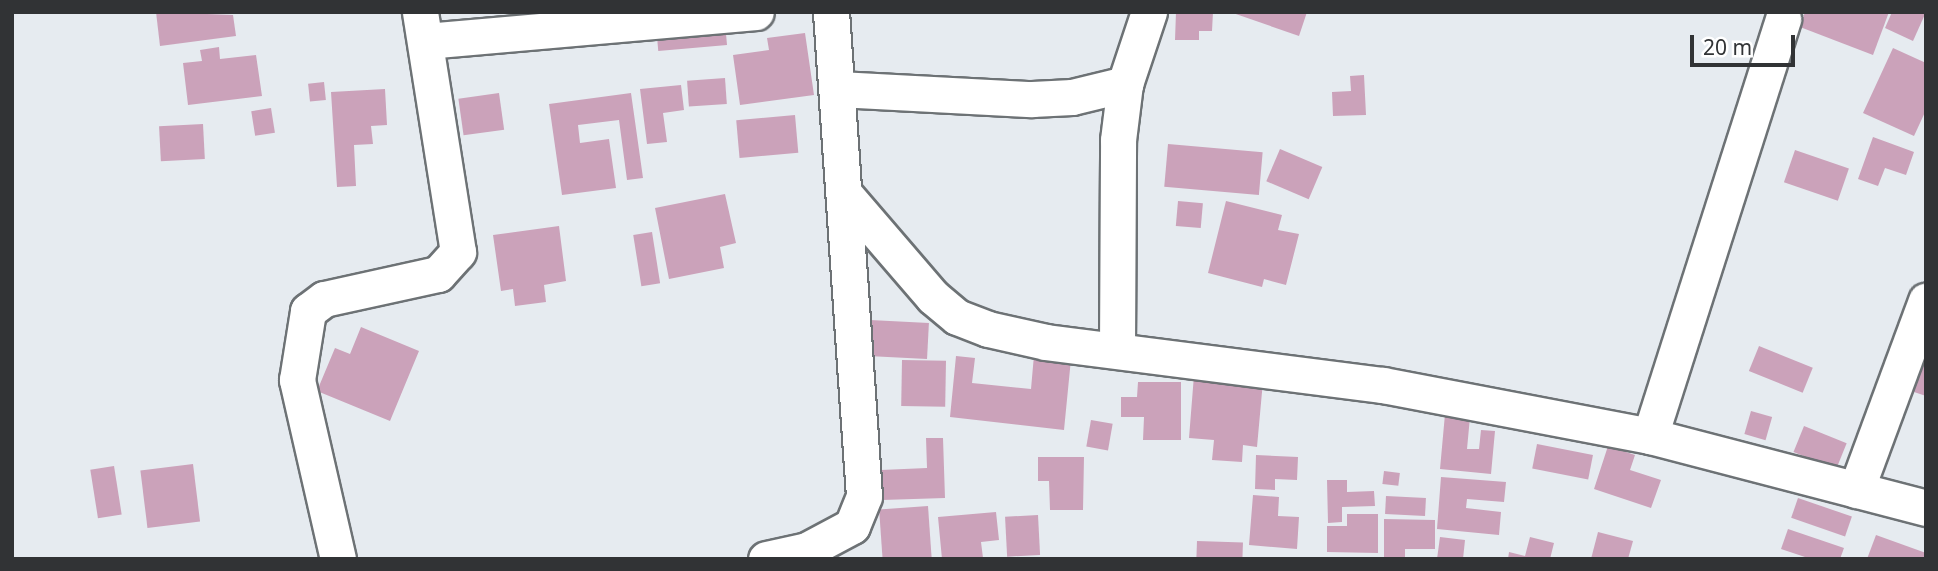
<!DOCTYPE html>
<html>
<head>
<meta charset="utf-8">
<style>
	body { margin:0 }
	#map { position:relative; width:1938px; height:571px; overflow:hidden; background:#e6ebf0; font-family:"Noto Sans",sans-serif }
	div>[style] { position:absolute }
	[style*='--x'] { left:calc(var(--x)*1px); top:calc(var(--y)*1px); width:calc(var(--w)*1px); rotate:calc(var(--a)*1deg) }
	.building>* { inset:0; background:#cba2ba; transform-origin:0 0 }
	.roads { filter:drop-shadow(2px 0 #6d7275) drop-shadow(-2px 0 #6d7275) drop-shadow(0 2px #6d7275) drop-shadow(0 -2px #6d7275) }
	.minor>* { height:35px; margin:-17.5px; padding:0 17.5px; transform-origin:17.5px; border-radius:17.5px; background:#fff }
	span { translate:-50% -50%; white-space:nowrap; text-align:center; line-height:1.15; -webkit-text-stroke:6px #fff; paint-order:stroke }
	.frame { position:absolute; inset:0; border:14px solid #313335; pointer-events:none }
	.scale { position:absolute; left:1690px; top:35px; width:105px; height:32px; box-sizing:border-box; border:4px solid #313335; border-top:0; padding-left:9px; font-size:21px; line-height:24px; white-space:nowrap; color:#313335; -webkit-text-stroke:5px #fff; paint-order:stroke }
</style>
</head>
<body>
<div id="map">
	<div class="building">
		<i style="clip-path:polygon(156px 12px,233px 15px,236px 36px,160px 46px)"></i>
		<i style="clip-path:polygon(1176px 12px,1213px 12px,1212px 31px,1199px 31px,1199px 40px,1175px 40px)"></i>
		<i style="clip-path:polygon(1230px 12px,1307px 12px,1299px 36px)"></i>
		<i style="clip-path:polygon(1805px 12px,1889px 12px,1873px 55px,1800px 27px)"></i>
		<i style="clip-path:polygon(1892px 12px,1926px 12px,1913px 41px,1885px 28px)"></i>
		<i style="left:725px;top:22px;width:23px;height:69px;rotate:85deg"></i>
		<i style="clip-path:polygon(805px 33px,814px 95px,740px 105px,733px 55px,769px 50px,767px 38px)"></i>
		<i style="clip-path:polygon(219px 47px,220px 59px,256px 55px,262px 96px,188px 105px,183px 63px,202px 61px,200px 50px)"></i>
		<i style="clip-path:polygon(1893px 48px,1926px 63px,1926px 110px,1914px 136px,1863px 113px)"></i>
		<i style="clip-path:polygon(1364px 75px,1366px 115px,1333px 116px,1332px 92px,1351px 91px,1350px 76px)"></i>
		<i style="left:725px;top:78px;width:26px;height:38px;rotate:86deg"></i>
		<i style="left:324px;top:82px;width:18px;height:16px;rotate:84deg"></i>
		<i style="clip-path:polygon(681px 85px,684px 110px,663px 113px,667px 142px,647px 144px,640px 89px)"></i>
		<i style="clip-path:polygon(385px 89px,387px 125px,371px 126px,373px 144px,354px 145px,356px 186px,337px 187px,331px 92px)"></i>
		<i style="left:499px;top:93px;width:37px;height:41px;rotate:82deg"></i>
		<i style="clip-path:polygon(631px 93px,643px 178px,627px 180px,619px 120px,578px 125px,580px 143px,609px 139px,616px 188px,562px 195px,549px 104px)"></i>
		<i style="left:271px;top:108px;width:25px;height:20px;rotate:81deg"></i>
		<i style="left:795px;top:115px;width:38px;height:59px;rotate:85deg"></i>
		<i style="left:203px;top:124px;width:35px;height:44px;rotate:87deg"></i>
		<i style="clip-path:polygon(1873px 137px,1914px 152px,1906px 175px,1885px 168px,1878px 186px,1858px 179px)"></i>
		<i style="left:1168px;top:144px;width:95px;height:43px;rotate:5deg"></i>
		<i style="left:1280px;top:149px;width:46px;height:35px;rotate:23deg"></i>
		<i style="left:1795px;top:150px;width:57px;height:34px;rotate:19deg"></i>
		<i style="clip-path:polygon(725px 194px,736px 243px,720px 247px,724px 268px,669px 279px,655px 208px)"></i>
		<i style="left:1178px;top:201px;width:25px;height:25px;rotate:5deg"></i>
		<i style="clip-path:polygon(1226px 201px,1282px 215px,1278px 230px,1299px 234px,1286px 285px,1264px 279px,1262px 287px,1208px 273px)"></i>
		<i style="clip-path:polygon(559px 226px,566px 281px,544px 285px,546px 302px,515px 306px,513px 289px,501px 291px,493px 235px)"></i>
		<i style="left:652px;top:232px;width:52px;height:19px;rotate:81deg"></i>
		<i style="left:870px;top:320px;width:59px;height:36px;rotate:3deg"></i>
		<i style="clip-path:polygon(361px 327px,419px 351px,390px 421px,317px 391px,335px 348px,350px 354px)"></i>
		<i style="clip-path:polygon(1926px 344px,1926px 396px,1908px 390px)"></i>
		<i style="left:1759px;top:346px;width:58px;height:27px;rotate:22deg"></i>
		<i style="clip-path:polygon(1034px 355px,1071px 359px,1064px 430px,950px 417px,956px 356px,975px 358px,972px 383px,1031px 389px)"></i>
		<i style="left:902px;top:360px;width:44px;height:46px;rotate:1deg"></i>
		<i style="clip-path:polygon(1194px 375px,1263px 381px,1257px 447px,1243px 445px,1242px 462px,1212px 460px,1214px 440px,1189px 438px)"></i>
		<i style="clip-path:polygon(1138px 382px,1181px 382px,1181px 440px,1143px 440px,1144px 417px,1121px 417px,1121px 397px,1137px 397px)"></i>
		<i style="left:1751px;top:411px;width:22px;height:24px;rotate:16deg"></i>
		<i style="clip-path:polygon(1445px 414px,1470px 417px,1467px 449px,1479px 449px,1481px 430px,1495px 431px,1491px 474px,1440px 469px)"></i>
		<i style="left:1091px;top:420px;width:22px;height:27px;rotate:10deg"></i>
		<i style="left:1804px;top:426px;width:46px;height:28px;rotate:22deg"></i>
		<i style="clip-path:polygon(926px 438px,943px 438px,945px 498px,882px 500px,881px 470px,927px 468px)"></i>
		<i style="left:1537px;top:444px;width:57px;height:25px;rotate:11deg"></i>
		<i style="clip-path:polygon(1608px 446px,1635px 455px,1630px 470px,1661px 480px,1651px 508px,1594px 489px)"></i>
		<i style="clip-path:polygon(1256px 455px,1298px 457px,1297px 480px,1275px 479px,1275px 490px,1255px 489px)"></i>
		<i style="clip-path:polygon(1038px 457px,1084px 457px,1083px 510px,1050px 510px,1049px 481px,1038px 481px)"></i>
		<i style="left:193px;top:464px;width:58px;height:53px;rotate:83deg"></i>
		<i style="left:114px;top:466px;width:49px;height:24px;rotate:81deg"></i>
		<i style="left:1384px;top:471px;width:16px;height:13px;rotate:7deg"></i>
		<i style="clip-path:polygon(1441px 477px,1506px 482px,1504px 502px,1467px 499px,1466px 508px,1501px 512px,1499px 535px,1437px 529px)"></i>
		<i style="clip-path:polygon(1327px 480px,1347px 480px,1347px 492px,1374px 491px,1375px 506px,1342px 507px,1342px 522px,1328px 523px)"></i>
		<i style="clip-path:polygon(1253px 495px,1279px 497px,1278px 516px,1299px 517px,1297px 549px,1249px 545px)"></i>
		<i style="left:1386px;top:496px;width:40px;height:18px;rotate:3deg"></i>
		<i style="left:1798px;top:498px;width:57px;height:21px;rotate:19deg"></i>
		<i style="left:928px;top:506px;width:53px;height:49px;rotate:86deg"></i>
		<i style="clip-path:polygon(996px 512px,999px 540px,981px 542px,983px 558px,942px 559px,938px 517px)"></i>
		<i style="clip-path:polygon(1347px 514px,1378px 514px,1378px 553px,1327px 552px,1327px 526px,1347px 526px)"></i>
		<i style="left:1038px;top:515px;width:40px;height:33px;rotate:87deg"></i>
		<i style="clip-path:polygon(1384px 519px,1435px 520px,1435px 549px,1405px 549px,1405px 559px,1384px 559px)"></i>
		<i style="clip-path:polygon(1788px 529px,1844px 548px,1840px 559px,1811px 559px,1781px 549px)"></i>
		<i style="clip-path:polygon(1598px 532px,1633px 541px,1628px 559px,1591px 559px)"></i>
		<i style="clip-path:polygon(1876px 535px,1926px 553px,1926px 559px,1867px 559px)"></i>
		<i style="clip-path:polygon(1440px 537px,1465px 540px,1463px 559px,1437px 559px)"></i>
		<i style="clip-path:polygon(1530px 537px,1554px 543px,1550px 559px,1508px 559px,1509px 552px,1525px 556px)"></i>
		<i style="left:1197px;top:541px;width:46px;height:18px;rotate:2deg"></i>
	</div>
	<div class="roads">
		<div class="minor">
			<i style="--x:426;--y:41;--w:331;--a:-5"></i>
			<i style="--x:838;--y:89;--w:194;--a:3"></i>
			<i style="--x:1032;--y:99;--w:40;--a:-2.9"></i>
			<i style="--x:1072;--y:97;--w:55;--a:-13.8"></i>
			<i style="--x:847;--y:197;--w:132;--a:49.3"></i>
			<i style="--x:933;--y:297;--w:31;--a:40"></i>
			<i style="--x:957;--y:317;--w:33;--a:21"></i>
			<i style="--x:988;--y:329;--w:59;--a:12.6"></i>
			<i style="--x:1046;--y:342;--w:340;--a:7.3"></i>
			<i style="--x:1383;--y:385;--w:272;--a:10.8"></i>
			<i style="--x:1650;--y:436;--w:285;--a:14.6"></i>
			<i style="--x:1117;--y:348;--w:208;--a:-89.7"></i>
			<i style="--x:1118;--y:140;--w:56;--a:-82.9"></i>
			<i style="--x:1125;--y:84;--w:76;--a:-71.6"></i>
			<i style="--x:1650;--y:436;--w:438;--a:-72.3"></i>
			<i style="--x:1856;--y:490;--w:202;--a:-69.7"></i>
			<i style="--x:338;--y:559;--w:184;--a:-102.9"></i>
			<i style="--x:297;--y:380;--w:70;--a:-80.9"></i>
			<i style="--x:308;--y:311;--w:20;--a:-37"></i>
			<i style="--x:324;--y:299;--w:117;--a:-12.4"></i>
			<i style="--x:438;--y:274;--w:30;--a:-48"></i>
			<i style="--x:458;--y:252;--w:243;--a:-99"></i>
			<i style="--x:766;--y:559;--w:42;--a:-12.4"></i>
			<i style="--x:807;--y:550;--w:51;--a:-28.1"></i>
			<i style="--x:852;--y:526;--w:32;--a:-68"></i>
			<i style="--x:864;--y:496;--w:485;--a:-93.9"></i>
		</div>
	</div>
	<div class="frame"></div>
	<div class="scale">20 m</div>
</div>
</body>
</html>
